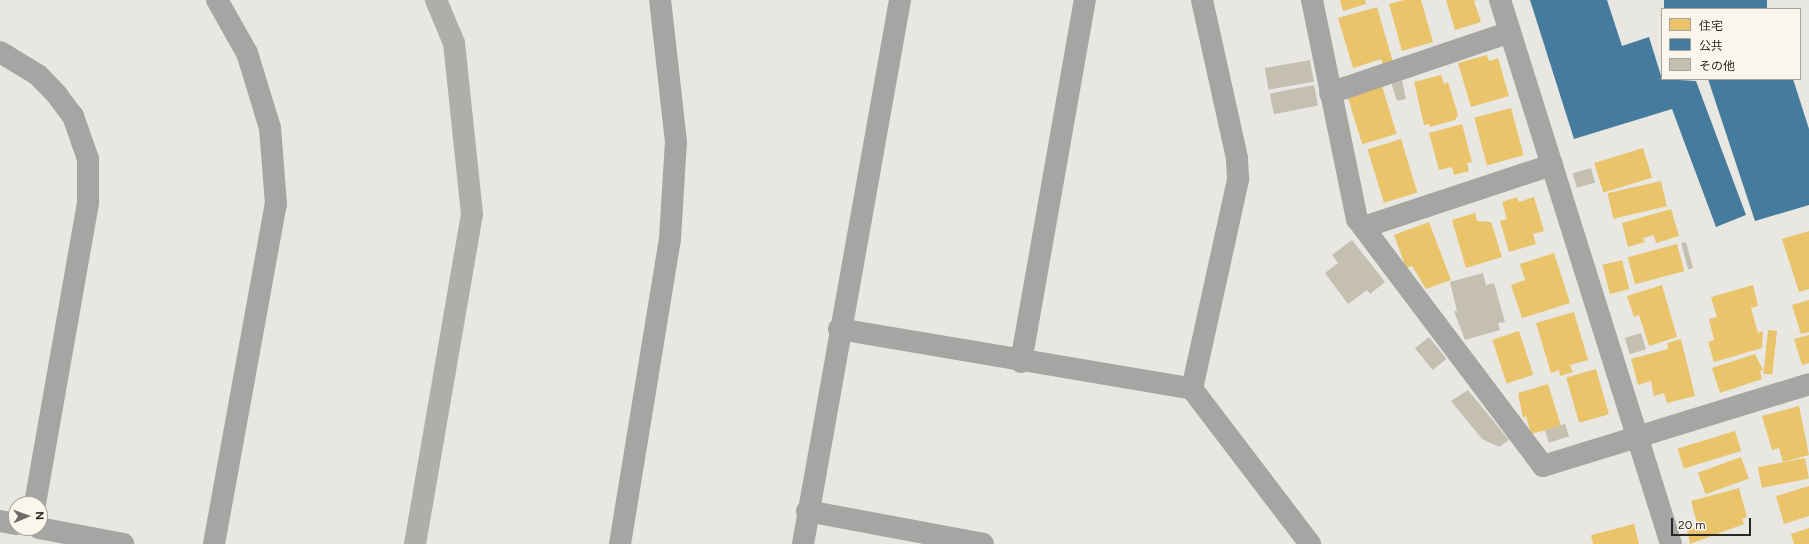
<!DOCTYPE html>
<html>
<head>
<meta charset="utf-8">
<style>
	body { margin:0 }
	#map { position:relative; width:1809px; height:544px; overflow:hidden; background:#e9e7e2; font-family:Figtree,"Noto Sans JP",sans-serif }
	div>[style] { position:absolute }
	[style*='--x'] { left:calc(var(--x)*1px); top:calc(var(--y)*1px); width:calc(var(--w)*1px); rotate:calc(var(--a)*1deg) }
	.homes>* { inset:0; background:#e9c46a; transform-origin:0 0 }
	.public>* { inset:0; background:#457b9d; transform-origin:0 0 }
	.building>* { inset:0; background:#c4bfb1; transform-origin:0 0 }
	.street>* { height:22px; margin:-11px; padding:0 11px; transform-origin:11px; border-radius:11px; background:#a5a5a3 }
	.secondary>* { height:22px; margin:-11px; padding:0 11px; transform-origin:11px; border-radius:11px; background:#aeaeab }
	span { translate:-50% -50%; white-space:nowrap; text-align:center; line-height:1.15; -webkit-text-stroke:4px #faf6ec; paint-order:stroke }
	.legend { position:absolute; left:1661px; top:8px; width:140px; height:72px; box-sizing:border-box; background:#faf6ec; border:1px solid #a7a49c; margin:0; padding:5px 7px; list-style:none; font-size:12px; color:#2a2825 }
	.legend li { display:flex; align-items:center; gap:8px; height:20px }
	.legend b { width:20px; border:1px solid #a7a49c }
	.north { position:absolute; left:8px; top:496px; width:40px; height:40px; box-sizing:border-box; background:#faf6ec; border:1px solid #a7a49c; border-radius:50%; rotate:88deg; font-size:11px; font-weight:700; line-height:16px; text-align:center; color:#2a2825 }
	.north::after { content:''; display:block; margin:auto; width:14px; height:18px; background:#6d6b67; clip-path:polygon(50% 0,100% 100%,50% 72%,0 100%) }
	.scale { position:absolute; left:1671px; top:518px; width:80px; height:18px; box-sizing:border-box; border:2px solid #2a2825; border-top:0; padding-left:5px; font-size:12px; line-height:14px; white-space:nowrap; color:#2a2825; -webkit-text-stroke:3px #faf6ec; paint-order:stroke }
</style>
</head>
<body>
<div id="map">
	<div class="homes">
		<i style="clip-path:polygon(1340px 0,1365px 0,1366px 4px,1343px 11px)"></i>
		<i style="clip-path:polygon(1404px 0,1421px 0,1433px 42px,1402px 51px,1389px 4px)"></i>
		<i style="clip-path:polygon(1446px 0,1477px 0,1474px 1px,1481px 22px,1455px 30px)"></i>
		<i style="clip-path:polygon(1377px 7px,1393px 62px,1383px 65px,1381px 59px,1353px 68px,1338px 18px)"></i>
		<i style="clip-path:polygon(1487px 55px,1489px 61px,1498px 58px,1509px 96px,1471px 107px,1458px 63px)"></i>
		<i style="clip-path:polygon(1441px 75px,1444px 84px,1448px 82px,1458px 115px,1455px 120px,1430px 127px,1429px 124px,1424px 125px,1414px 82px)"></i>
		<i style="left:1382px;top:86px;width:50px;height:36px;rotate:73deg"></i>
		<i style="left:1511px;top:108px;width:49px;height:38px;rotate:75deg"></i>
		<i style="clip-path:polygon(1462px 124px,1472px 162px,1467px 163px,1469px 171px,1454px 175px,1452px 167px,1439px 170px,1429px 133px)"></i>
		<i style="left:1401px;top:139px;width:56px;height:35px;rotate:73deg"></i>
		<i style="left:1643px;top:148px;width:31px;height:51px;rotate:73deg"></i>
		<i style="left:1661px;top:181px;width:26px;height:55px;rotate:77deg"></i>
		<i style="clip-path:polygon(1517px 197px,1519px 202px,1534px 197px,1544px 231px,1533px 234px,1536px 244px,1509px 252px,1500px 221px,1507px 219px,1502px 202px)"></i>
		<i style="clip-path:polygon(1671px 209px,1679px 236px,1656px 243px,1654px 235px,1643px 238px,1645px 242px,1628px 247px,1622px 223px)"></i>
		<i style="clip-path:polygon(1475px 213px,1477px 221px,1491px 222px,1502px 257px,1466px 268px,1452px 220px)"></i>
		<i style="clip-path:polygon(1429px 222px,1451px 280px,1426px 289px,1412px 266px,1406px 268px,1394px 235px)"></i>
		<i style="clip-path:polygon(1809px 231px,1809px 289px,1799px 292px,1782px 239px)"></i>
		<i style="left:1677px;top:244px;width:28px;height:51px;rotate:75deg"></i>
		<i style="clip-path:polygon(1554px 253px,1570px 303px,1522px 318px,1511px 285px,1525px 280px,1520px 264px)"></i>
		<i style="left:1622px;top:260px;width:30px;height:20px;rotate:76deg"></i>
		<i style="clip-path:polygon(1662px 285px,1677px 337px,1649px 346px,1639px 315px,1634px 317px,1627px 296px)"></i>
		<i style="clip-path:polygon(1753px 285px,1758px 306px,1751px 308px,1758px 333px,1763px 331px,1762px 348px,1714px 362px,1708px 342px,1714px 340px,1709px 319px,1717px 317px,1711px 297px)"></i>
		<i style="clip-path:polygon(1809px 300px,1809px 332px,1801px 334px,1792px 305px)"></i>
		<i style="clip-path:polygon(1574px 312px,1588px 360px,1570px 365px,1573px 372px,1560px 376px,1559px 370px,1551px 373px,1536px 323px)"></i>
		<i style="left:1768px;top:330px;width:9px;height:44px;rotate:6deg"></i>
		<i style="left:1519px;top:331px;width:46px;height:28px;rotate:72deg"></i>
		<i style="clip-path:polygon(1809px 335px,1809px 363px,1802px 365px,1794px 339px)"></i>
		<i style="clip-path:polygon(1681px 339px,1695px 396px,1667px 403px,1664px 393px,1654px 396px,1651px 381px,1638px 385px,1631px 359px,1668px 349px,1667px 343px)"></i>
		<i style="clip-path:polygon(1755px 354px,1763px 370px,1760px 371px,1762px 379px,1720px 393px,1712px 368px)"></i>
		<i style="left:1596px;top:369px;width:47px;height:31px;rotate:74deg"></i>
		<i style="clip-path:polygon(1548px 384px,1561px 426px,1531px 434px,1526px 416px,1523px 418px,1518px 393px)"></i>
		<i style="clip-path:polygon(1799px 406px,1809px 455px,1783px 462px,1779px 448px,1772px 450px,1762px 416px)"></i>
		<i style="left:1735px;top:431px;width:21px;height:60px;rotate:73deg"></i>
		<i style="left:1741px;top:457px;width:23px;height:46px;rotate:70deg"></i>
		<i style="left:1805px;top:458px;width:21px;height:48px;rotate:79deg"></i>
		<i style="clip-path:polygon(1809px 486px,1809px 516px,1784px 524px,1776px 496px)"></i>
		<i style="clip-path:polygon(1739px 488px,1747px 517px,1742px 519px,1744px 524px,1690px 544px,1687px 530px,1698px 527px,1691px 501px)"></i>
		<i style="clip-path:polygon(1634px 524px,1639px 544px,1593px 544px,1591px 535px)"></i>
		<i style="clip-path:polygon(1809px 528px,1809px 544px,1794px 544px,1791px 534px)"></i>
	</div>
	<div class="public">
		<i style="clip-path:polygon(1530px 0,1607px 0,1622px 46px,1649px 37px,1662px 79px,1696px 81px,1746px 215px,1716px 227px,1672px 109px,1574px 139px)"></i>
		<i style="left:1664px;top:0;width:103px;height:9px"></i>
		<i style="clip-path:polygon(1708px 79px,1793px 79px,1809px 129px,1809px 205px,1755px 221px)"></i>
	</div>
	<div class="building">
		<i style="left:1310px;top:60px;width:22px;height:46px;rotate:80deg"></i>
		<i style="clip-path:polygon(1402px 80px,1406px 99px,1397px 101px,1391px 82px)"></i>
		<i style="left:1314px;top:85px;width:21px;height:45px;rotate:79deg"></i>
		<i style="left:1591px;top:168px;width:15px;height:19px;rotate:74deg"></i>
		<i style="clip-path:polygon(1352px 240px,1385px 282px,1370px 294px,1367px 290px,1348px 304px,1325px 273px,1338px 263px,1332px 255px)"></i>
		<i style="left:1686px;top:242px;width:27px;height:5px;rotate:75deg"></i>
		<i style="clip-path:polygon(1483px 273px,1486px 285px,1494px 283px,1505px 322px,1498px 323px,1500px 330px,1465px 340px,1454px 311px,1457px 311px,1450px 282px)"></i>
		<i style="left:1641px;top:333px;width:17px;height:17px;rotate:73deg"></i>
		<i style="left:1429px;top:337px;width:28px;height:18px;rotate:51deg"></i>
		<i style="clip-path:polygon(1468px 390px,1509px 440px,1499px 447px,1482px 439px,1451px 401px)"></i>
		<i style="left:1565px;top:424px;width:13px;height:21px;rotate:72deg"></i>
	</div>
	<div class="street">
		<i style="--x:1312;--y:0;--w:224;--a:78.4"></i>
		<i style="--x:1357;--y:219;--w:309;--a:53"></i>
		<i style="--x:1543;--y:466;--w:278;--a:-17.1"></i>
		<i style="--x:1500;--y:0;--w:570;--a:72.55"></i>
		<i style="--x:0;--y:52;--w:44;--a:31.2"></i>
		<i style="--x:38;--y:75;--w:28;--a:46"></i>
		<i style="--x:57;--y:95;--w:26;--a:53"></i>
		<i style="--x:73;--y:116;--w:46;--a:70.8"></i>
		<i style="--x:88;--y:159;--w:44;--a:90"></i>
		<i style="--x:88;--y:203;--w:306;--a:100"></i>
		<i style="--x:1330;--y:93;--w:190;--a:-18.7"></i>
		<i style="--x:1364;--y:227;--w:198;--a:-18.3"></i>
		<i style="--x:839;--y:329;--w:358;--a:9.6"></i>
		<i style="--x:1192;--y:389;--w:195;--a:52.7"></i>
		<i style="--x:1021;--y:362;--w:368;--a:-80"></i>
		<i style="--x:1192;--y:389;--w:215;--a:-77.6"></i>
		<i style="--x:1238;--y:179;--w:21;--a:-93"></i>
		<i style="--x:1237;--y:158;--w:162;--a:-102.5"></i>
		<i style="--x:807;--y:511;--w:179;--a:10.6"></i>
		<i style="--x:0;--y:521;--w:16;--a:11"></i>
		<i style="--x:39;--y:528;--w:86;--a:10.8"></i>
		<i style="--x:214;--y:544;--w:346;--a:-79.7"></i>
		<i style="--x:276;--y:204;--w:76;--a:-94.5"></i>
		<i style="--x:270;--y:128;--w:78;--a:-107"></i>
		<i style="--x:247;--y:53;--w:61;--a:-119.5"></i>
		<i style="--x:620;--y:544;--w:309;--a:-80.7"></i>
		<i style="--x:670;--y:239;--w:97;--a:-86.5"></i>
		<i style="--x:676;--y:142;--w:143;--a:-96.4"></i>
		<i style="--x:803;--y:544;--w:553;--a:-79.89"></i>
	</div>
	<div class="secondary">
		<i style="--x:415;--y:544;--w:335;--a:-80.2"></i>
		<i style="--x:472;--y:214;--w:172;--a:-96"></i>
		<i style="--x:454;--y:43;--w:47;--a:-112.7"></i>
	</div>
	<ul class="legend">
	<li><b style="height:11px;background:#e9c46a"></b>住宅</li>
	<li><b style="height:11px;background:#457b9d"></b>公共</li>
	<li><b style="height:11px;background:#c4bfb1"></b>その他</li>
	</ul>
	<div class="north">N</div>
	<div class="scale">20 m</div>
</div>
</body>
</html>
